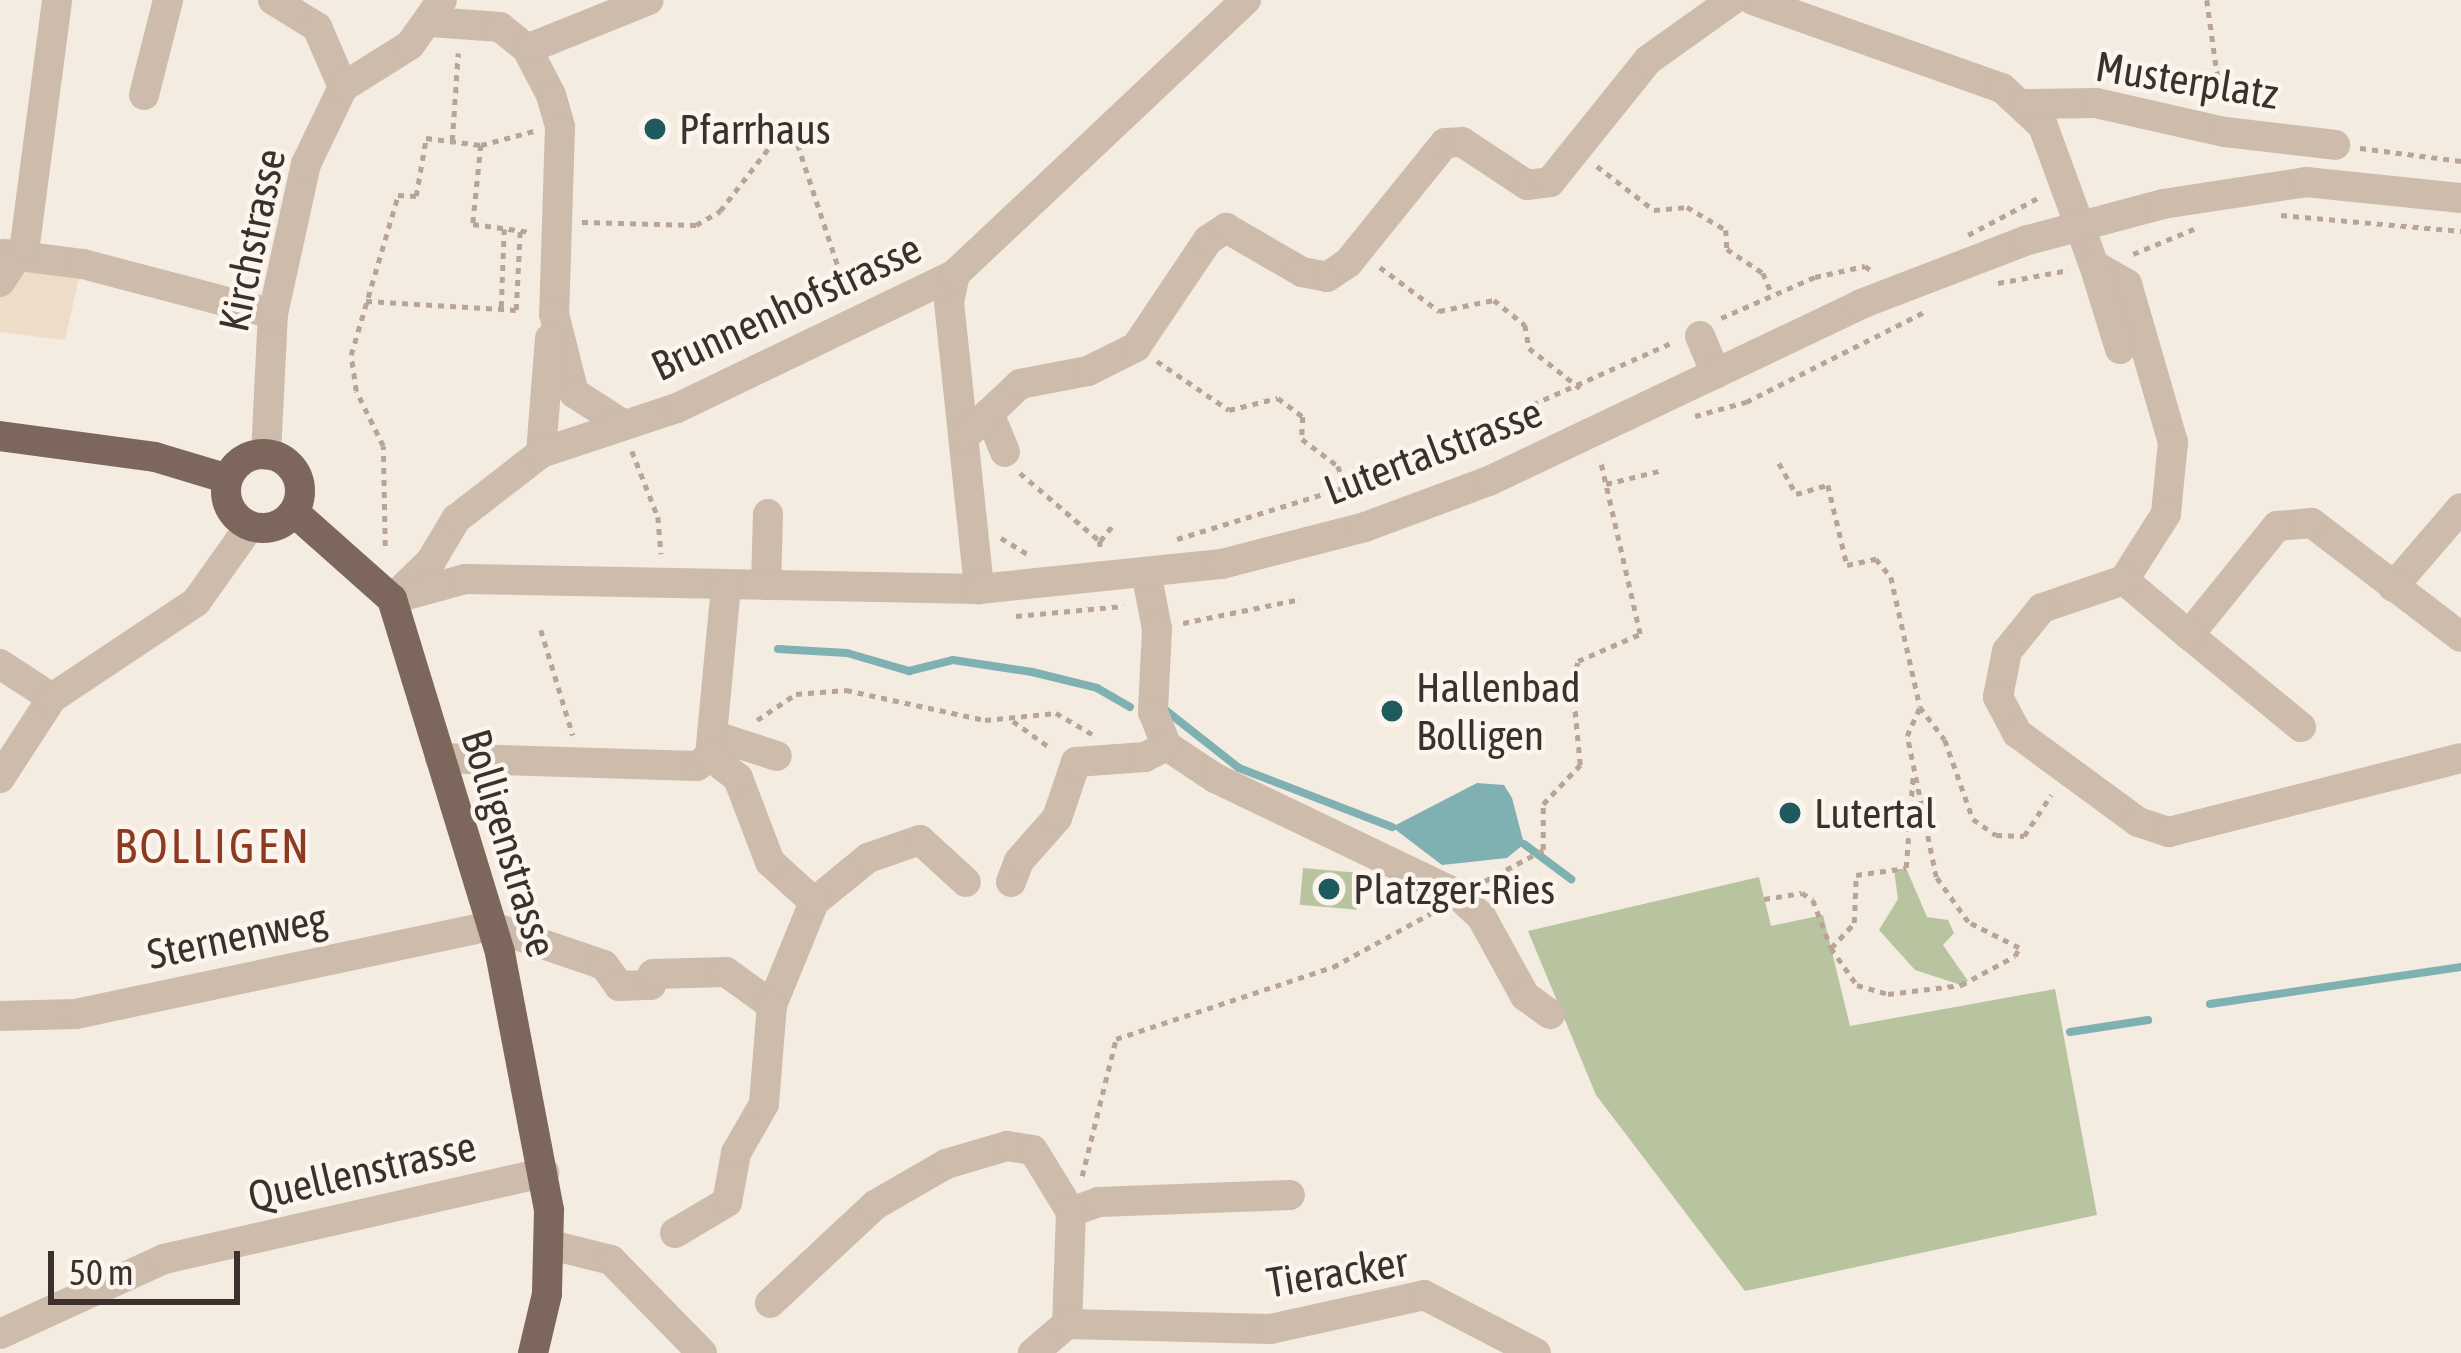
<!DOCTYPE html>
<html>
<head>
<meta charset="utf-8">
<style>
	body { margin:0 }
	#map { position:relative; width:2461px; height:1353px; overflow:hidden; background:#f4ebe1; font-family:"Asap Condensed",sans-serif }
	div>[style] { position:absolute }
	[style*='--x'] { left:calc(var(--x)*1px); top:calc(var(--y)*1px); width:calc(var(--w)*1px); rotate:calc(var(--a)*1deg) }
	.green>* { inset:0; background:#b8c4a0; transform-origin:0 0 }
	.plaza>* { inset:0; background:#ecdcc8 }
	.water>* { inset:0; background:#7fb0b2 }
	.stream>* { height:8px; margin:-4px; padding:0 4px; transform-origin:4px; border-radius:4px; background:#7fb0b2 }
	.path>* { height:4.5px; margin-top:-2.25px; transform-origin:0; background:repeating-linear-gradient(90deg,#b9a596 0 6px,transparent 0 12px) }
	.minor>* { height:30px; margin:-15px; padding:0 15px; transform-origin:15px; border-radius:15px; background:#cdbbac }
	.major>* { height:30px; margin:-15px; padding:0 15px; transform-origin:15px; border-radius:15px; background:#7d675c }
	.major>.ring { margin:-15px; padding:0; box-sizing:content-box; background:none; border:30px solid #7d675c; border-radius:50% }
	.dots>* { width:33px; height:33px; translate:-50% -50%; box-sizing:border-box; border:6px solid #fbf5ee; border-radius:50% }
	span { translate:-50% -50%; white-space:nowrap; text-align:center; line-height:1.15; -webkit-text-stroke:9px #fbf5ee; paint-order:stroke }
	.street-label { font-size:42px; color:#3b302b }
	.poi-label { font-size:42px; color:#3b302b }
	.left { translate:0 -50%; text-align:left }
	.quarter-label { font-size:48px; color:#8c3b22; letter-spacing:3px }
	.scale { position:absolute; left:48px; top:1251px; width:192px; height:54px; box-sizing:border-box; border:6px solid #3b302b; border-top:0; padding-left:15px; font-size:36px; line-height:42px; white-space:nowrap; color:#3b302b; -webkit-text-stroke:9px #fbf5ee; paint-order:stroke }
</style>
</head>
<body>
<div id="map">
	<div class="green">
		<i style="left:1303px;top:868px;width:57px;height:37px;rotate:5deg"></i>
		<i style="clip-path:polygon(1906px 868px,1927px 917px,1948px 920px,1954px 933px,1943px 945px,1968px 981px,1961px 985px,1915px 970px,1879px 930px,1898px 899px,1894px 870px)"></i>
		<i style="clip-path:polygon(1759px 877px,1771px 926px,1823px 915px,1850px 1026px,2055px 989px,2097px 1215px,1745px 1291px,1596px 1095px,1528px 931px)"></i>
	</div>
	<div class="plaza">
		<i style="clip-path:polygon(0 241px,85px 251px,65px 340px,0 332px)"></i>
	</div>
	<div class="water">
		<i style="clip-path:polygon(1477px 783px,1504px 785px,1512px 798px,1524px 844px,1507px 858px,1442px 865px,1392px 827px)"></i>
	</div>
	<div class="stream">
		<i style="--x:778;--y:649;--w:69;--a:3.3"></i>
		<i style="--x:847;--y:653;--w:65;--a:16.2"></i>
		<i style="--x:909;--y:671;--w:45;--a:-14"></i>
		<i style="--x:953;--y:660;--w:80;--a:8.6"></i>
		<i style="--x:1032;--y:672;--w:67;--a:13.8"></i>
		<i style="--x:1097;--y:688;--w:38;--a:30"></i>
		<i style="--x:1164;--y:709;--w:95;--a:38.2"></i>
		<i style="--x:1239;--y:768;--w:164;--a:21.1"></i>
		<i style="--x:1524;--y:844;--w:59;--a:36.7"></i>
		<i style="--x:2210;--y:1004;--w:254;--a:-8.4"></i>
		<i style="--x:2070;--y:1032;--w:79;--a:-8.7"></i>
	</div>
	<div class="path">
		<i style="--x:2207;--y:0;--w:102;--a:82.1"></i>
		<i style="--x:452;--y:141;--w:88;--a:-86.1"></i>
		<i style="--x:481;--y:145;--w:79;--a:95.8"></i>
		<i style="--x:473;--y:224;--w:59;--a:7.9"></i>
		<i style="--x:2360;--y:148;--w:102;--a:7.3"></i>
		<i style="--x:1597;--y:166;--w:72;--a:37.7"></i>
		<i style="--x:1654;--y:210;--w:33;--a:-5"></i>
		<i style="--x:1687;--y:207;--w:45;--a:30.5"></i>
		<i style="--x:1726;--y:230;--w:19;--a:87"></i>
		<i style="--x:1727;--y:249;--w:43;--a:33.7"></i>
		<i style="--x:1763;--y:273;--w:21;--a:67"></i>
		<i style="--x:2281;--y:215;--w:181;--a:5.1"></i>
		<i style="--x:582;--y:222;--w:114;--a:1.5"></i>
		<i style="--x:696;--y:225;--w:28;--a:-30"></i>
		<i style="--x:720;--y:211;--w:83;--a:-52.3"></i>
		<i style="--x:771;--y:145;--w:26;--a:-28"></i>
		<i style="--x:794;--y:133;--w:169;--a:71.7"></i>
		<i style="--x:1968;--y:235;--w:79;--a:-27.9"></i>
		<i style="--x:2133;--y:254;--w:66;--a:-22.3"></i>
		<i style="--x:1380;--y:267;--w:74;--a:36.7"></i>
		<i style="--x:1439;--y:311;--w:56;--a:-11.3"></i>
		<i style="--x:1494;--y:300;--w:40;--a:39"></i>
		<i style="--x:1525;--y:325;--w:23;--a:80"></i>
		<i style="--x:1529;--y:348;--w:65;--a:38.1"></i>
		<i style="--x:1998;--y:283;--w:72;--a:-10.4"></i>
		<i style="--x:366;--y:301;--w:150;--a:3.4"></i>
		<i style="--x:516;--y:310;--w:79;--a:-87.1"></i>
		<i style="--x:501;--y:307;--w:78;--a:-87.8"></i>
		<i style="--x:1721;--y:318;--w:103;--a:-23.6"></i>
		<i style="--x:1815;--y:277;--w:51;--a:-12.4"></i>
		<i style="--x:1865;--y:266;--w:9;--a:36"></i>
		<i style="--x:1157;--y:361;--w:87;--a:34.2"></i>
		<i style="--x:1229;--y:410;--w:50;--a:-13.8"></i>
		<i style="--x:1278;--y:398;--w:31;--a:37"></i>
		<i style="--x:1303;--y:417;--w:22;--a:93"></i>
		<i style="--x:1302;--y:439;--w:45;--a:36.9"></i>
		<i style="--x:1338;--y:466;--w:22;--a:69"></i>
		<i style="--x:1695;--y:416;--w:53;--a:-15.4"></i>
		<i style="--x:1746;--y:402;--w:199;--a:-26.8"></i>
		<i style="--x:632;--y:451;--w:71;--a:68.5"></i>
		<i style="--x:658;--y:517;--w:37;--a:85"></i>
		<i style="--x:1779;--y:463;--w:35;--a:61"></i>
		<i style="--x:1796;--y:494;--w:33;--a:-16"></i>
		<i style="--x:1828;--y:485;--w:82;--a:76.6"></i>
		<i style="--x:1847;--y:565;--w:30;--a:-12"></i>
		<i style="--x:1876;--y:559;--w:23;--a:50"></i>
		<i style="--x:1891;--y:577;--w:133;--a:77.4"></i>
		<i style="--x:1920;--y:707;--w:41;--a:52.9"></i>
		<i style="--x:1945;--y:740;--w:84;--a:70.5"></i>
		<i style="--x:1973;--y:819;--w:28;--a:35"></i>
		<i style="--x:1996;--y:835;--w:28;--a:2"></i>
		<i style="--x:2024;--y:836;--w:49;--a:-56.6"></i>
		<i style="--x:1020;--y:473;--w:105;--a:40.4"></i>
		<i style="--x:1100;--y:541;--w:8;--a:90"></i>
		<i style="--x:1606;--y:484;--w:55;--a:-13.8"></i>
		<i style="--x:1001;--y:538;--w:35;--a:31"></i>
		<i style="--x:1177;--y:539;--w:177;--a:-17.1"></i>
		<i style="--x:1346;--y:487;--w:358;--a:-23.9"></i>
		<i style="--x:1100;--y:541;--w:21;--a:-51"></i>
		<i style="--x:385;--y:546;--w:100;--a:-91.1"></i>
		<i style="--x:383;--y:446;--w:61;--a:-116.1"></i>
		<i style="--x:356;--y:391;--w:36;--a:-98"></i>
		<i style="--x:351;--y:355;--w:167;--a:-73.6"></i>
		<i style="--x:398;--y:195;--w:18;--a:3"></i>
		<i style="--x:416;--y:196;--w:59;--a:-80.2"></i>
		<i style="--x:426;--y:138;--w:55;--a:7.3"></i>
		<i style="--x:481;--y:145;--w:55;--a:-14.8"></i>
		<i style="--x:1016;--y:616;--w:108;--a:-5.3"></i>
		<i style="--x:1183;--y:623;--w:120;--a:-11.5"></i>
		<i style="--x:541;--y:630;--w:110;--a:73.1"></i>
		<i style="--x:757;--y:720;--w:47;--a:-33.7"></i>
		<i style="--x:796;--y:694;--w:50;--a:-4.6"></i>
		<i style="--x:846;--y:690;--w:142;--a:12.2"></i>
		<i style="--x:985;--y:720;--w:71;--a:-5.6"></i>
		<i style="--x:1056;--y:713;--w:42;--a:30.3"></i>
		<i style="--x:1013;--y:721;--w:48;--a:35.7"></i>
		<i style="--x:1485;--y:881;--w:66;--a:-28.1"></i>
		<i style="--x:1543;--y:850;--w:46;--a:-90"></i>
		<i style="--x:1543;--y:804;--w:54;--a:-46.5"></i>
		<i style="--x:1580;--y:765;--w:85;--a:-95.4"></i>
		<i style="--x:1572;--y:680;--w:20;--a:-72"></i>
		<i style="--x:1578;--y:661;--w:68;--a:-23.5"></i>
		<i style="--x:1640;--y:634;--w:180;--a:-102.9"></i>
		<i style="--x:1764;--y:899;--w:38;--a:-9"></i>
		<i style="--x:1802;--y:893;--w:13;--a:32"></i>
		<i style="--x:1813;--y:900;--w:51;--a:69.4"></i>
		<i style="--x:1831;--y:948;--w:45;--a:54.9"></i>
		<i style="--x:1857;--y:985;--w:32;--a:16"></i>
		<i style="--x:1888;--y:994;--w:74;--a:-7"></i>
		<i style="--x:1961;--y:985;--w:61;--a:-28.2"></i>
		<i style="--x:2015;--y:956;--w:9;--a:-63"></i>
		<i style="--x:2019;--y:948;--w:57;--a:-153"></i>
		<i style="--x:1968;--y:922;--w:55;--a:-125.4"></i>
		<i style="--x:1936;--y:877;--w:144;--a:-101.6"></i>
		<i style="--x:1907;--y:736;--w:32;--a:-66"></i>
		<i style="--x:1831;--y:948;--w:34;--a:-47"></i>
		<i style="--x:1854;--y:923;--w:48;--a:-87.6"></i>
		<i style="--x:1856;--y:875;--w:50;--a:-8"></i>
		<i style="--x:1906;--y:868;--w:94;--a:-85.7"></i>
		<i style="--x:1082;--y:1176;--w:141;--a:-76.1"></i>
		<i style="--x:1116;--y:1039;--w:229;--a:-18.4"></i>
		<i style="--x:1333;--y:967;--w:116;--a:-28.8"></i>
	</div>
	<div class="minor">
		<i style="--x:273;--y:0;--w:52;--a:31.5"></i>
		<i style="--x:317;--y:27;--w:65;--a:66.6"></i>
		<i style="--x:1753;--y:0;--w:264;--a:19.5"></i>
		<i style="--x:2002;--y:88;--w:56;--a:42.8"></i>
		<i style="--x:2043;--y:126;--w:148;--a:69.9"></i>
		<i style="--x:2094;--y:265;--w:38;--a:30"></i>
		<i style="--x:2127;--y:284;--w:165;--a:73.8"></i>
		<i style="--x:2173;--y:442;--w:72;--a:95.6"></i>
		<i style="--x:2166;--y:514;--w:78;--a:122.5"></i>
		<i style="--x:431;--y:22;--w:69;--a:4.1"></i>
		<i style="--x:500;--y:27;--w:35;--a:39"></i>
		<i style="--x:527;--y:49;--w:52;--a:62.4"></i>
		<i style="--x:551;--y:95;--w:33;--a:74"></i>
		<i style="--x:560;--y:127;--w:187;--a:91.8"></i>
		<i style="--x:554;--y:314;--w:81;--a:75.8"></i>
		<i style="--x:574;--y:393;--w:56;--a:32.6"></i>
		<i style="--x:527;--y:49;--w:131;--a:-21.9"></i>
		<i style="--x:144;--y:95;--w:98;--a:-75.8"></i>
		<i style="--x:2026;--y:104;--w:70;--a:-0.8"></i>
		<i style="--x:2096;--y:103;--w:132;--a:12.7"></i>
		<i style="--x:2225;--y:132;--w:111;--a:6.7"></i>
		<i style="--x:4;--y:254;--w:80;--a:7.2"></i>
		<i style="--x:83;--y:264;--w:196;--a:14.7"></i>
		<i style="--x:2094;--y:265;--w:88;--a:72.8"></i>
		<i style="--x:955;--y:274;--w:29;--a:102"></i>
		<i style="--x:949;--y:302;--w:289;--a:84"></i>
		<i style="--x:0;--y:282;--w:45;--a:-56.7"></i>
		<i style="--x:25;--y:244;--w:246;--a:-82.5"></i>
		<i style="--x:1700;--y:336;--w:41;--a:67.2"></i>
		<i style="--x:989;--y:413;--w:42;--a:67.7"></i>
		<i style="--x:965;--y:436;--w:76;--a:-43.4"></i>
		<i style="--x:1020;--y:384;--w:69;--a:-10.8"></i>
		<i style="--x:1088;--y:371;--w:54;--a:-26.6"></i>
		<i style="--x:1136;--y:347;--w:129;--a:-56.1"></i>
		<i style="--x:1208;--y:240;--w:22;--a:-34"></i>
		<i style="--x:1226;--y:228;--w:88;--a:30.1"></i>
		<i style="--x:1302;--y:272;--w:25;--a:11"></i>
		<i style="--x:1327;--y:277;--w:25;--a:-34"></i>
		<i style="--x:1348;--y:263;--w:154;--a:-51.1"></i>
		<i style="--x:1445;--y:143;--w:17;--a:-3"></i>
		<i style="--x:1462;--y:142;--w:78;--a:33.5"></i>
		<i style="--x:1527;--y:185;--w:23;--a:-7"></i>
		<i style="--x:1550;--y:182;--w:156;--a:-51.2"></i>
		<i style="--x:1648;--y:60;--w:103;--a:-35.5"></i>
		<i style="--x:541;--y:453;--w:115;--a:-85.5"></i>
		<i style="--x:266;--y:455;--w:141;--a:-87.2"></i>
		<i style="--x:273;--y:314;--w:154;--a:-77.6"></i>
		<i style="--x:306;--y:164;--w:85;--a:-64.3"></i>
		<i style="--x:343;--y:87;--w:79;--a:-32.1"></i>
		<i style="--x:410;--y:45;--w:55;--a:-54.6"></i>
		<i style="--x:1147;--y:577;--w:53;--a:79.1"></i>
		<i style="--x:1157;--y:629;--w:83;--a:92.8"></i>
		<i style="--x:1153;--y:712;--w:37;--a:68"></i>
		<i style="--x:1167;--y:746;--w:58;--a:33.7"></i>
		<i style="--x:1215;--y:778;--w:268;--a:25.6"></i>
		<i style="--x:1457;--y:894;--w:33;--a:43"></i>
		<i style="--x:1481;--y:916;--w:91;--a:61.2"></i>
		<i style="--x:1525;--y:996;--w:31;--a:36"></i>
		<i style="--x:766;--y:585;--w:71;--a:-88.4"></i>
		<i style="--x:2393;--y:587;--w:104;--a:-49.3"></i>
		<i style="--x:398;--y:593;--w:46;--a:-44.1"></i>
		<i style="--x:431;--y:561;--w:49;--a:-59.2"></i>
		<i style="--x:456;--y:519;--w:108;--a:-37.8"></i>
		<i style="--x:541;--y:453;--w:143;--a:-18.3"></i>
		<i style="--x:677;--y:408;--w:309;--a:-25.7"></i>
		<i style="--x:955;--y:274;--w:400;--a:-43.3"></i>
		<i style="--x:392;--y:599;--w:76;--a:-15.3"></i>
		<i style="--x:465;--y:579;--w:514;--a:1.11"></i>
		<i style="--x:979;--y:589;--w:244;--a:-5.9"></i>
		<i style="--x:1222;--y:564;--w:148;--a:-14.5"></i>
		<i style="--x:1365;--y:527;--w:132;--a:-20.4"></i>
		<i style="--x:1489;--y:481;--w:412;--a:-25.4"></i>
		<i style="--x:1861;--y:304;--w:179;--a:-21"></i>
		<i style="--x:2028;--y:240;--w:140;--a:-14.9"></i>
		<i style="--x:2163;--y:204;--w:145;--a:-8.7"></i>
		<i style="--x:2306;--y:182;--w:156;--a:5.9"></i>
		<i style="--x:2189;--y:635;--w:145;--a:39.4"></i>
		<i style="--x:2461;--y:637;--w:188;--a:-142.6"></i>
		<i style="--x:2312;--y:523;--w:35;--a:175"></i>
		<i style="--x:2277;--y:526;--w:140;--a:128.9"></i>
		<i style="--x:2189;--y:635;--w:85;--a:-139.8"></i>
		<i style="--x:2124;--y:580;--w:87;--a:161.1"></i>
		<i style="--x:2042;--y:608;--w:55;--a:129.1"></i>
		<i style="--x:2007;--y:651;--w:47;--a:101.1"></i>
		<i style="--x:1998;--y:697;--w:41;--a:62.2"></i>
		<i style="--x:2017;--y:733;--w:150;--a:36.3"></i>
		<i style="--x:2138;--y:822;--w:33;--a:18"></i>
		<i style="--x:2169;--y:832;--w:301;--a:-14.2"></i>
		<i style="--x:0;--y:664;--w:62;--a:33.2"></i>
		<i style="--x:712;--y:735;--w:68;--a:17.9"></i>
		<i style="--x:440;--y:758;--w:257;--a:1.8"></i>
		<i style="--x:697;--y:766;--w:16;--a:-38"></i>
		<i style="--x:710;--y:756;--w:171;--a:-84.6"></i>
		<i style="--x:0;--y:778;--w:95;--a:-57"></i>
		<i style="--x:52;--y:698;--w:173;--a:-33.7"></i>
		<i style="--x:196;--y:602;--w:93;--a:-54.6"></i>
		<i style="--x:1011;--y:882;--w:22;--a:-69"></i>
		<i style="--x:1019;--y:861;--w:57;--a:-48.5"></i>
		<i style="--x:1057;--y:818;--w:59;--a:-71.3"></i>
		<i style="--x:1076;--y:762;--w:69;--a:-4.1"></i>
		<i style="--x:1145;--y:757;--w:25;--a:-27"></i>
		<i style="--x:814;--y:902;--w:70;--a:-39.2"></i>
		<i style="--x:868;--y:858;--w:55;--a:-19.1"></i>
		<i style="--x:920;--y:840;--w:62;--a:42.4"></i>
		<i style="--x:0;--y:1016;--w:76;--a:-1.5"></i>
		<i style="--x:76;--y:1014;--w:423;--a:-12"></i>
		<i style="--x:490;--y:926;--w:120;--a:18.9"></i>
		<i style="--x:604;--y:965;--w:26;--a:54"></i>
		<i style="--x:619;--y:986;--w:32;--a:-2"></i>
		<i style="--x:651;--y:985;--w:11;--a:-80"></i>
		<i style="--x:653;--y:974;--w:73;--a:-1.6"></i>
		<i style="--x:726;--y:972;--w:57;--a:35.7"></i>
		<i style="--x:772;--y:1005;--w:111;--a:-67.8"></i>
		<i style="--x:814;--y:902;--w:59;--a:-137.7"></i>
		<i style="--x:770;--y:862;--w:90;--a:-110.9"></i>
		<i style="--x:738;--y:778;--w:36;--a:-142"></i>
		<i style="--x:1071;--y:1212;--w:29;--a:-20"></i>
		<i style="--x:1098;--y:1202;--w:192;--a:-2.1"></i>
		<i style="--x:675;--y:1233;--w:61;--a:-30.8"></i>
		<i style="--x:727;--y:1202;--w:50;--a:-79.6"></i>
		<i style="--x:736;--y:1153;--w:56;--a:-60.3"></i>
		<i style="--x:764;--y:1104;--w:99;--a:-85.4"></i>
		<i style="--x:551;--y:1245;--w:62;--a:14"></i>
		<i style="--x:611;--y:1260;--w:130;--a:45.6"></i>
		<i style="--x:770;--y:1303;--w:144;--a:-43"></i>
		<i style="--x:875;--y:1205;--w:82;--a:-30"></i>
		<i style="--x:946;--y:1164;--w:64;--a:-16.4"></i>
		<i style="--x:1007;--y:1146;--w:26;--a:9"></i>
		<i style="--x:1033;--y:1150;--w:73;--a:58.5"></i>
		<i style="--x:1071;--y:1212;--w:112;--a:92"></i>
		<i style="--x:1067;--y:1324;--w:45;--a:139.5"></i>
		<i style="--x:1067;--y:1324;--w:203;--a:1.4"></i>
		<i style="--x:1270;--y:1329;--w:158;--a:-12.4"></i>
		<i style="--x:1424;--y:1295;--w:126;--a:27.4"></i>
		<i style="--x:0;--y:1334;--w:180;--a:-24.6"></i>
		<i style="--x:164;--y:1259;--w:390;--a:-12.8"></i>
	</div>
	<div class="major">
		<i style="--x:0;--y:436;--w:156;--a:7.7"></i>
		<i style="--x:155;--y:457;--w:76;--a:16.8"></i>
		<i class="ring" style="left:226px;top:454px;width:44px;height:44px"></i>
		<i style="--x:294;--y:512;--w:131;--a:41.6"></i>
		<i style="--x:392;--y:599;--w:370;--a:73"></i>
		<i style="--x:500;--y:953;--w:262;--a:79.2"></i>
		<i style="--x:549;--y:1210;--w:84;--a:91.4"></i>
		<i style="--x:547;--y:1294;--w:61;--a:103.3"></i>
	</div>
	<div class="dots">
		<i style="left:655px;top:129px;background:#1f5a5e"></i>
		<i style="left:1392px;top:711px;background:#1f5a5e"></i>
		<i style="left:1790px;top:813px;background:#1f5a5e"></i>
		<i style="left:1329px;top:889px;background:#1f5a5e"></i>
	</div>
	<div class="street-label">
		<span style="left:2187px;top:80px;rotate:9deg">Musterplatz</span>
		<span style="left:252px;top:240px;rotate:-78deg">Kirchstrasse</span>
		<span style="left:786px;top:307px;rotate:-25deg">Brunnenhofstrasse</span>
		<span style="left:1433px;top:451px;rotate:-21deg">Lutertalstrasse</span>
		<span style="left:509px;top:843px;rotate:73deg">Bolligenstrasse</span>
		<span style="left:237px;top:936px;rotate:-12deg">Sternenweg</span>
		<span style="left:362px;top:1171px;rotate:-13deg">Quellenstrasse</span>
		<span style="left:1337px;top:1272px;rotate:-9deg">Tieracker</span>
	</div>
	<div class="poi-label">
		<span class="left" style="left:679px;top:129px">Pfarrhaus</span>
		<span class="left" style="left:1416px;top:711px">Hallenbad<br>Bolligen</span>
		<span class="left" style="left:1814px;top:813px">Lutertal</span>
		<span class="left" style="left:1353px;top:889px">Platzger-Ries</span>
	</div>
	<div class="quarter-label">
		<span style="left:213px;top:846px">BOLLIGEN</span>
	</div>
	<div class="scale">50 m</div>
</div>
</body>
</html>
